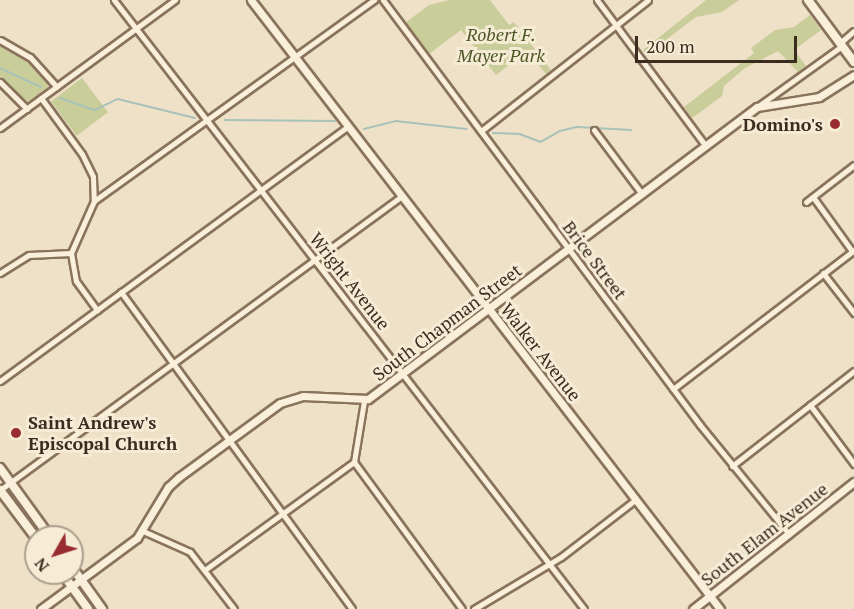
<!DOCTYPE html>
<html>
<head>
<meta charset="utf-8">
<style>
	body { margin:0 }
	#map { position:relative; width:854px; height:609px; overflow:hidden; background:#eee1c7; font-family:"PT Serif",serif }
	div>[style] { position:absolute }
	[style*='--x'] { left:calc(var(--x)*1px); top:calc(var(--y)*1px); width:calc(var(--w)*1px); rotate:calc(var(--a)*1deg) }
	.green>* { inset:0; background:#c9cd9a; transform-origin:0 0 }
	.stream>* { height:1.5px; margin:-0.75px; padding:0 0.75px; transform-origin:0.75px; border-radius:0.75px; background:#a8c2b9 }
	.roads { filter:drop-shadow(2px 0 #8a735c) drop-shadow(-2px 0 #8a735c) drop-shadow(0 2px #8a735c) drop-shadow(0 -2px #8a735c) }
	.minor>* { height:5px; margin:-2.5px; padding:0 2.5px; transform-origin:2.5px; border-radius:2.5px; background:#f9efda }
	.tertiary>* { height:7px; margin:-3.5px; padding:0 3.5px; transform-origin:3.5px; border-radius:3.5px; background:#f9efda }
	.secondary>* { height:8px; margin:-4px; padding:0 4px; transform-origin:4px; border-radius:4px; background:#f9efda }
	.dots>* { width:16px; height:16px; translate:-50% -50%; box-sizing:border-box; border:3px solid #f6ecd6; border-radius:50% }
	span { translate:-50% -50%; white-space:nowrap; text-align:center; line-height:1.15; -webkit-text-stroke:6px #f6ecd6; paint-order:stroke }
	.park-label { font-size:18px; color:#4d5726; font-style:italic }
	.poi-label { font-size:18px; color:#3b2c20; font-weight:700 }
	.right { translate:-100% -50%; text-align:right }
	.left { translate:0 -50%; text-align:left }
	.street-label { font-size:18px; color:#3b2c20 }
	.north { position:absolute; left:24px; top:525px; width:60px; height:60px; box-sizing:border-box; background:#f6ecd6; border:2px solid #ab9f8d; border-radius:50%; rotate:231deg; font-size:16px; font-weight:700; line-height:24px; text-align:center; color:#3b2c20 }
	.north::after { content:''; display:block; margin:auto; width:21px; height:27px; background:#992c31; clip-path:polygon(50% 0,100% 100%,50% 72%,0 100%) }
	.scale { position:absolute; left:635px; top:36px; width:162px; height:27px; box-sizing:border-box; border:3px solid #3b2c20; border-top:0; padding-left:8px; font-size:18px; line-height:21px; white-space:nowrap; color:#3b2c20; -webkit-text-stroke:4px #f6ecd6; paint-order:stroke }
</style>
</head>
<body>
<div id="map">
	<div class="green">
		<i style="clip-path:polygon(449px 0,490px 0,509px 25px,514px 22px,551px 70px,546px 74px,527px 51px,496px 75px,461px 30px,429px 54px,405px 23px,429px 5px)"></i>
		<i style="clip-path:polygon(706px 0,739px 0,722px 12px,696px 17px,646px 55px,643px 50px)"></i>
		<i style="clip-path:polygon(810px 15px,821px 30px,794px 50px,806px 66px,798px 72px,778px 51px,745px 68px,724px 86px,722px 96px,692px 118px,684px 107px,754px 53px,751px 48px,775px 30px,794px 27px)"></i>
		<i style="clip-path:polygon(0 44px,35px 67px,47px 80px,48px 87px,29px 101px,24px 100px,0 78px)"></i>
		<i style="left:82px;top:78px;width:43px;height:39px;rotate:53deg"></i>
	</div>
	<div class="stream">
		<i style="--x:0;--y:68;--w:45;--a:24.9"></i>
		<i style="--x:60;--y:98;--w:37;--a:19"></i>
		<i style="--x:95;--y:110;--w:25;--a:-26"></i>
		<i style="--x:118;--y:99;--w:79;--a:13.9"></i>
		<i style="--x:225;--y:120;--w:110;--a:0.5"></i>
		<i style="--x:364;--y:129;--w:33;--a:-14"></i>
		<i style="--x:396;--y:121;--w:71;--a:6.4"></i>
		<i style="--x:493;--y:133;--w:27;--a:2"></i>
		<i style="--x:520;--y:134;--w:22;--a:21"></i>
		<i style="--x:541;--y:142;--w:22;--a:-30"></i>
		<i style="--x:560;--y:131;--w:18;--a:-13"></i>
		<i style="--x:578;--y:127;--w:53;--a:3.2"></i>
	</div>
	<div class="roads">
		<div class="minor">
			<i style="--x:114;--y:0;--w:769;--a:52.34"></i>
			<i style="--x:383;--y:0;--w:530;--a:53.28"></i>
			<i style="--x:700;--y:425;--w:141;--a:50.8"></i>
			<i style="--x:597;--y:0;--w:182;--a:53.3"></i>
			<i style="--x:0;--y:40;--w:34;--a:30"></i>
			<i style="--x:30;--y:57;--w:40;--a:48"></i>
			<i style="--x:840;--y:43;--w:18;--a:-41"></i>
			<i style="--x:0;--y:82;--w:38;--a:45"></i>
			<i style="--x:41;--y:98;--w:69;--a:53.8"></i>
			<i style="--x:82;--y:154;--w:25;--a:64"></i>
			<i style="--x:93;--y:177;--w:24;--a:88"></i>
			<i style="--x:94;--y:201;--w:57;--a:113.9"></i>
			<i style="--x:71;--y:253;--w:28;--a:80"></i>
			<i style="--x:76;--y:281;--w:36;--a:54"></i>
			<i style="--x:757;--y:107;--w:105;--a:-35.7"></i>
			<i style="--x:0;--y:128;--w:217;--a:-36.2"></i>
			<i style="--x:594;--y:130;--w:80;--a:53.1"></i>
			<i style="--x:481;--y:131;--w:212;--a:-38.1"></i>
			<i style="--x:813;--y:197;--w:67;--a:54.2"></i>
			<i style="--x:94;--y:201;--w:345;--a:-35.7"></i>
			<i style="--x:806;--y:202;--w:61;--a:-37.6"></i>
			<i style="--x:0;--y:273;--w:34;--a:-32"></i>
			<i style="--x:29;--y:255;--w:42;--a:-2.7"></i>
			<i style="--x:823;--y:273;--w:51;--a:52.2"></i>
			<i style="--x:121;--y:292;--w:392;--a:53.9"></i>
			<i style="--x:0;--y:381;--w:430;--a:-36.2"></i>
			<i style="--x:673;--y:389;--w:228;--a:-37.5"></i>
			<i style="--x:810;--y:405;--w:74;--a:53.3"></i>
			<i style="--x:354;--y:462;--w:182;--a:53.7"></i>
			<i style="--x:732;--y:466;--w:155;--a:-37.9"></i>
			<i style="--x:0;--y:490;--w:498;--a:-36.2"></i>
			<i style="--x:143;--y:531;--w:51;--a:24.1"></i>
			<i style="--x:190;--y:552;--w:72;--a:52.3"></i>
			<i style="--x:206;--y:569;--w:183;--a:-35.9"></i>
			<i style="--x:354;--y:462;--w:62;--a:-80.7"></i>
			<i style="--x:474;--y:609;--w:101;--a:-30.9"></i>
			<i style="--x:561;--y:557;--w:93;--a:-37.6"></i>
		</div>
		<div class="tertiary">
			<i style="--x:251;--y:0;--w:769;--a:52.4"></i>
			<i style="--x:41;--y:609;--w:119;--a:-36.5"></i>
			<i style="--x:137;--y:538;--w:60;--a:-58.7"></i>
			<i style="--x:168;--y:487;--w:15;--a:-42"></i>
			<i style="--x:179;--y:477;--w:125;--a:-36.2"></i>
			<i style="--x:280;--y:403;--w:24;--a:-17"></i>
			<i style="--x:303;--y:396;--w:65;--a:2.6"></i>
			<i style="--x:368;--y:399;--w:486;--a:-36.9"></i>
			<i style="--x:757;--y:107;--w:63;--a:-9.2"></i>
			<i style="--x:819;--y:97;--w:41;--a:-32.2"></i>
			<i style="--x:693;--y:609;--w:205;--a:-38.3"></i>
		</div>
		<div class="secondary">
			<i style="--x:808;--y:0;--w:77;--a:53.4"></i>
			<i style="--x:0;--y:468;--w:85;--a:54.1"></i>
			<i style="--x:0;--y:490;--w:60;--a:53.1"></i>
			<i style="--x:72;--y:567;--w:52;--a:54.5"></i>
			<i style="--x:62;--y:573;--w:44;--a:54.2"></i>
		</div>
	</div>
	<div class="dots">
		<i style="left:835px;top:124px;background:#992c31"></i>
		<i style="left:16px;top:433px;background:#992c31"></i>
	</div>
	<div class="park-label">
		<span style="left:501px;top:45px">Robert F.<br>Mayer Park</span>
	</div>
	<div class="poi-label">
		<span class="right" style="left:823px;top:124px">Domino's</span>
		<span class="left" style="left:28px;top:433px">Saint Andrew's<br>Episcopal Church</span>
	</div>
	<div class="street-label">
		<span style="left:595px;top:260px;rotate:53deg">Brice Street</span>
		<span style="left:350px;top:281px;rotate:52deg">Wright Avenue</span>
		<span style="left:447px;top:322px;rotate:-37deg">South Chapman Street</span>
		<span style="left:541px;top:352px;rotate:52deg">Walker Avenue</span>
		<span style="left:764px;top:534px;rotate:-38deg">South Elam Avenue</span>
	</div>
	<div class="north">N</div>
	<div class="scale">200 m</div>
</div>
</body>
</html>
